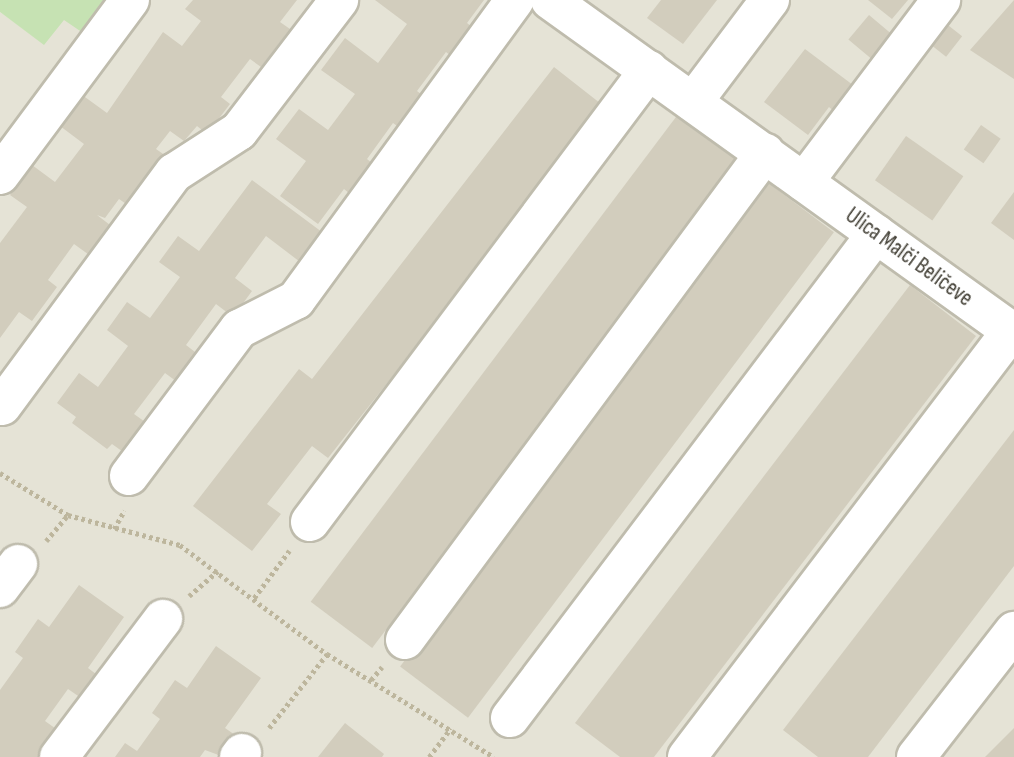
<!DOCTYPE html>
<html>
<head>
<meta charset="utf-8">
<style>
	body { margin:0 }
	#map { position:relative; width:1014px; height:757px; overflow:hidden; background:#f2f0e7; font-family:"Sofia Sans Condensed",sans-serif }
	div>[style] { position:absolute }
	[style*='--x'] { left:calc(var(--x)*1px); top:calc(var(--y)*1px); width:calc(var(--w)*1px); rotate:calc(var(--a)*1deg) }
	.residential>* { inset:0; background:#e5e3d6 }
	.green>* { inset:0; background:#c6e2b3 }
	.building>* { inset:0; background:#d2cdbd; transform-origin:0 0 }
	.path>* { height:4.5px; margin-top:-2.25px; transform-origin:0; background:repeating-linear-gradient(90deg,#bdb69d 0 3.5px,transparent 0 7px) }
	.roads { filter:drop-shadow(2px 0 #bfbcad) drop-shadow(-2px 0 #bfbcad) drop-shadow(0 2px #bfbcad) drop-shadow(0 -2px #bfbcad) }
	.minor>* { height:38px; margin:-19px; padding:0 19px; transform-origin:19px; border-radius:19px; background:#fff }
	span { translate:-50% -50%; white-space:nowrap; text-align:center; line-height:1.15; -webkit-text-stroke:5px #fff; paint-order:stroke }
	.street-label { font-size:23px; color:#444137 }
</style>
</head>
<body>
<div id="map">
	<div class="residential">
		<i style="clip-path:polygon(117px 0,1014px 0,1014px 757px,0 757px,0 12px,44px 44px,64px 19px)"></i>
	</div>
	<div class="green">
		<i style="clip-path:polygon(0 0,117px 0,89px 37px,64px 20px,44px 45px,0 12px)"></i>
	</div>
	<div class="building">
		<i style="clip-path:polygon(193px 0,297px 0,280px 22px,290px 29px,261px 67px,250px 59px,221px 97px,230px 104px,207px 134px,197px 126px,184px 141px,170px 131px,156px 149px,166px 156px,132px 208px,119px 199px,105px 218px,97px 215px,114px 228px,92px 257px,74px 244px,48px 280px,57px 287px,32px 321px,19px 312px,0 338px,0 243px,27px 207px,10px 195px,32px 165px,55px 182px,84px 144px,56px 123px,78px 92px,107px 113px,163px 32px,182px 46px,201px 21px,185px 9px)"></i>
		<i style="clip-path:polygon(375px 0,484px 0,467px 23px,481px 34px,460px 63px,446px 52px,417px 91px,430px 101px,407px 133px,393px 123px,367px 159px,378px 168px,355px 198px,344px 189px,318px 224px,280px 196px,306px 161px,276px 139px,299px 109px,328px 130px,355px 94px,321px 70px,345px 38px,378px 63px,407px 24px)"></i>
		<i style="clip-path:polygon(661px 0,717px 0,683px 44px,647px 18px)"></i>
		<i style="clip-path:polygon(868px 0,908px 0,892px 19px)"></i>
		<i style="clip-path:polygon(1014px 0,1014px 79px,970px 50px)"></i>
		<i style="left:869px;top:15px;width:38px;height:32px;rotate:40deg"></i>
		<i style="left:944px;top:22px;width:23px;height:26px;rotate:38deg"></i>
		<i style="clip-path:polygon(805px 49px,857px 88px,837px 114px,829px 107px,808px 135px,764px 102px)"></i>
		<i style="clip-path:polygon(554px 67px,605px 107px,328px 458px,312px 446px,267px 504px,281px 514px,252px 551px,193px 506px,299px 369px,312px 379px)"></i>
		<i style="left:679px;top:113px;width:77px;height:612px;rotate:37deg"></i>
		<i style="left:981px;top:125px;width:24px;height:30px;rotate:35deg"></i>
		<i style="left:906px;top:136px;width:70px;height:54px;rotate:35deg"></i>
		<i style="clip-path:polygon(252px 180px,330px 238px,308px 268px,266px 236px,235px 278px,252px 291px,233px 317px,216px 304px,186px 345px,204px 359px,184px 387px,165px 373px,134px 414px,148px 424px,126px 454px,112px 444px,107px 449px,72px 423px,76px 417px,57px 403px,79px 373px,98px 387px,128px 346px,107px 330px,127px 302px,150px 318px,180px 277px,159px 262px,178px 236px,199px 251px)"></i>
		<i style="left:766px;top:181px;width:85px;height:608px;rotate:37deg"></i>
		<i style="clip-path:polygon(1014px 192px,1014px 240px,991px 223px)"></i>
		<i style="clip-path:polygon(910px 285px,976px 336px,654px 757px,620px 757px,575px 723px)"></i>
		<i style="clip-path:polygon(1014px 430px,1014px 566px,868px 757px,818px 757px,783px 730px)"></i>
		<i style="clip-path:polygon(79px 585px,124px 617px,88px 668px,100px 677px,84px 700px,68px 689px,45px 721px,59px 731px,40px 757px,0 757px,0 690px,23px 658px,15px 652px,38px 619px,49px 627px)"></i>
		<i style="clip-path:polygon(216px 646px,261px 678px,225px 728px,238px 737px,224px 757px,205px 750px,200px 757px,115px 757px,125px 743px,137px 751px,160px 719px,152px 713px,175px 680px,187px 688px)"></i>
		<i style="clip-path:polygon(345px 723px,384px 754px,382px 757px,318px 757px)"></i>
		<i style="clip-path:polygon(1014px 728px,1014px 757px,985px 757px)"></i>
	</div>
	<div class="path">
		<i style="--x:0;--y:473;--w:80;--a:31.7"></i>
		<i style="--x:68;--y:515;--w:116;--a:15"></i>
		<i style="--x:180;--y:545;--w:183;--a:36.6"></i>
		<i style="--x:327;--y:654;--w:196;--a:31.7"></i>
		<i style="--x:114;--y:529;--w:21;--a:-61"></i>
		<i style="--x:46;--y:541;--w:34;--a:-50"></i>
		<i style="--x:189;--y:596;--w:38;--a:-41"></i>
		<i style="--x:254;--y:598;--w:59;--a:-53.3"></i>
		<i style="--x:371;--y:680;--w:17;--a:-50"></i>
		<i style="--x:269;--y:728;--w:94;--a:-51.9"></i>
		<i style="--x:429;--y:757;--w:36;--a:-53"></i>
	</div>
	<div class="roads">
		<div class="minor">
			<i style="--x:550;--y:0;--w:571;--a:35.67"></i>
			<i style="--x:693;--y:102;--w:128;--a:-53"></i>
			<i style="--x:0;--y:175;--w:218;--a:-53.4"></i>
			<i style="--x:804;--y:182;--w:228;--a:-53"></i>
			<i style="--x:2;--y:406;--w:290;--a:-53.6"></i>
			<i style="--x:174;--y:173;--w:77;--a:-32.9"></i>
			<i style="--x:239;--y:131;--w:165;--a:-52.6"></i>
			<i style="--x:129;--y:476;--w:184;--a:-53.2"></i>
			<i style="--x:239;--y:329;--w:64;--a:-27"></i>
			<i style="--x:296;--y:300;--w:371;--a:-53.9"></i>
			<i style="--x:310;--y:522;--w:565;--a:-53.13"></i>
			<i style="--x:0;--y:588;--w:30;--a:-53"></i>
			<i style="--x:405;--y:640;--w:606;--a:-53.53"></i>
			<i style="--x:510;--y:718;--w:607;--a:-52.9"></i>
			<i style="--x:59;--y:757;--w:173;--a:-53"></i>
			<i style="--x:239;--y:757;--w:5;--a:-53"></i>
			<i style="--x:687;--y:757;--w:535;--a:-52.74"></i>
			<i style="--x:916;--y:757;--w:160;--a:-52.1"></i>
		</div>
	</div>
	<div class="street-label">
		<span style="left:909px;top:257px;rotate:36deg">Ulica Malči Beličeve</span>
	</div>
</div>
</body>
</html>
